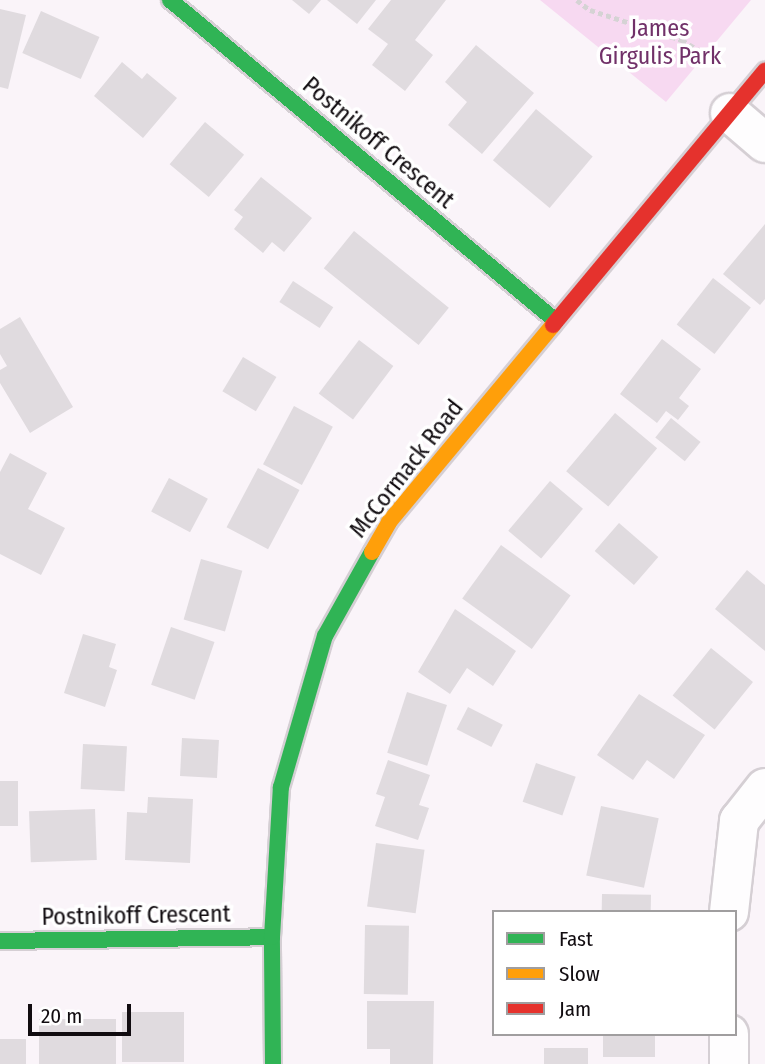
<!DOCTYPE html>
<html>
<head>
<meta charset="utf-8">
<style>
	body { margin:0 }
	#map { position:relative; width:765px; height:1064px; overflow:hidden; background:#faf4f9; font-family:"Fira Sans Condensed",sans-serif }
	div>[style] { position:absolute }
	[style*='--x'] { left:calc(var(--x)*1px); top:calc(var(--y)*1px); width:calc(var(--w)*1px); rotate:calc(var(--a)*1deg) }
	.green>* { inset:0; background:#f7d9f1 }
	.building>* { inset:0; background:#e0dbdf; transform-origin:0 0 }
	.path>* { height:4.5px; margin-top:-2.25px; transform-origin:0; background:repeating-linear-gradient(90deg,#d5d3d4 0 5px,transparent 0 8.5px) }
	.roads { filter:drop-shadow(2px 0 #d5cfd4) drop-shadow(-2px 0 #d5cfd4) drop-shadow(0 2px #d5cfd4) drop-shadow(0 -2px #d5cfd4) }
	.street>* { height:38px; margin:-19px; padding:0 19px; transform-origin:19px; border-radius:19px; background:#fefdfe }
	.fast>* { height:16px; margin:-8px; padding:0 8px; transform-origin:8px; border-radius:8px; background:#30b455 }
	.slow>* { height:16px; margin:-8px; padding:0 8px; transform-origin:8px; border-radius:8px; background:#ff9f0a }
	.jam>* { height:16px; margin:-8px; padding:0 8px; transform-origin:8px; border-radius:8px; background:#e5322d }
	span { translate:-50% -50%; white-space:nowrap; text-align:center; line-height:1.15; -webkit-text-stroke:7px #fff; paint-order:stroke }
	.park-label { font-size:24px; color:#713169 }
	.street-label { font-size:24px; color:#110c10 }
	.legend { position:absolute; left:492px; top:910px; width:245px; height:126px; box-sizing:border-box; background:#fff; border:2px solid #a09e9f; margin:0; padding:9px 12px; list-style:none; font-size:21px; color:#110c10 }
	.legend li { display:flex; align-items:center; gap:14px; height:35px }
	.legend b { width:35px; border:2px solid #a09e9f }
	.scale { position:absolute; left:28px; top:1004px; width:103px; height:32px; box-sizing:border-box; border:4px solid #110c10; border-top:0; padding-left:9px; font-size:21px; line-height:24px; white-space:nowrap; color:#110c10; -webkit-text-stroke:5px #fff; paint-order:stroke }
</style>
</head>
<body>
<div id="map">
	<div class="green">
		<i style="clip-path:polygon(540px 0,751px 0,666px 102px)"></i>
	</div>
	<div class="building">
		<i style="clip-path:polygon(292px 0,321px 0,309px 14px)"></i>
		<i style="clip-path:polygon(327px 0,376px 0,357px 24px)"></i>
		<i style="clip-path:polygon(391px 0,446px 0,415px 40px,433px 55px,405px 91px,372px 65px,388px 44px,368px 29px)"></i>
		<i style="clip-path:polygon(0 9px,26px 15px,8px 89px,0 87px)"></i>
		<i style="left:41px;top:11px;width:64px;height:46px;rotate:24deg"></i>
		<i style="clip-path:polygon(476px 45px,534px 93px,482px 154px,448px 125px,467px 102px,445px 82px)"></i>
		<i style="clip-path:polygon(122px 62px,142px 79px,147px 73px,177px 98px,143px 138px,94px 96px)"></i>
		<i style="left:536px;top:109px;width:74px;height:67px;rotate:40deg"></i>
		<i style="left:205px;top:122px;width:51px;height:55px;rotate:40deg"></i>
		<i style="clip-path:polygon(261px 177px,312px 218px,284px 252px,272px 242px,263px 253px,234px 229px,243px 217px,234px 210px)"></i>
		<i style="clip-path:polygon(765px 224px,765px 299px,760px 305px,723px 274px)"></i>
		<i style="left:354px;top:231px;width:122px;height:48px;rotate:39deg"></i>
		<i style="left:713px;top:278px;width:48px;height:59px;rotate:38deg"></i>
		<i style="left:293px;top:281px;width:48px;height:25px;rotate:33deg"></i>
		<i style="clip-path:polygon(20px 317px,73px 407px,30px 433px,0 383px,0 370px,7px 366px,0 354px,0 329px)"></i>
		<i style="clip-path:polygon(662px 339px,701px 369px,679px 398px,689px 406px,678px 420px,666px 411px,657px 423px,620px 394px)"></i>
		<i style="left:359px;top:340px;width:43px;height:67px;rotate:37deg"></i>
		<i style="left:243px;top:357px;width:39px;height:40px;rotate:31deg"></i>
		<i style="left:294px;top:406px;width:44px;height:66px;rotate:28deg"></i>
		<i style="left:615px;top:413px;width:55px;height:76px;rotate:40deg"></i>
		<i style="left:671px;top:418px;width:38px;height:25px;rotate:39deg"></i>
		<i style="clip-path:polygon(10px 453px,47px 473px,28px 509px,65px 528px,41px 575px,0 554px,0 472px)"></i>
		<i style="left:258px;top:468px;width:47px;height:67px;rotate:28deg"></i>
		<i style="left:169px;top:478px;width:44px;height:38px;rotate:28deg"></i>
		<i style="left:550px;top:481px;width:43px;height:65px;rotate:40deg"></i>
		<i style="left:619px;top:523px;width:52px;height:37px;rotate:41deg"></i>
		<i style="left:501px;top:545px;width:86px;height:66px;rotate:36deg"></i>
		<i style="left:201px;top:559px;width:43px;height:63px;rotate:16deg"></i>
		<i style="clip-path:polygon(747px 570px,765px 585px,765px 651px,715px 609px)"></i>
		<i style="clip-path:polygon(455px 609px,516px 651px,493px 686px,467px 668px,450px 694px,418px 672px)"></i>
		<i style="left:171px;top:627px;width:46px;height:61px;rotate:19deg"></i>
		<i style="clip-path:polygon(83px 634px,116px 644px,109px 667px,117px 670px,105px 707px,64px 693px)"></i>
		<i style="left:711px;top:648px;width:54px;height:61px;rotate:39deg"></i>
		<i style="left:407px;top:692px;width:42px;height:64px;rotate:18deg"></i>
		<i style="clip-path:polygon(639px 694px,705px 735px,674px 779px,647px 760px,633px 780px,597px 755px)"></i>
		<i style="left:468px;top:707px;width:39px;height:25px;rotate:27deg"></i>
		<i style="left:182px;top:738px;width:37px;height:38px;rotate:3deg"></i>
		<i style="left:83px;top:744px;width:44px;height:45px;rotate:3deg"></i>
		<i style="clip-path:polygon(388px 760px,430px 775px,419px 805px,429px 808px,418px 840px,375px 826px,385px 797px,376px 794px)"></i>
		<i style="left:536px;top:763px;width:42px;height:41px;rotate:19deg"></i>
		<i style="left:0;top:781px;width:18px;height:45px"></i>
		<i style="clip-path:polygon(148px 797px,193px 799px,190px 863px,125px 860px,127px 812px,147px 813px)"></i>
		<i style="left:601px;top:806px;width:59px;height:71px;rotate:12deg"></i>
		<i style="left:95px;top:809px;width:51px;height:66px;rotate:88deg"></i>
		<i style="left:376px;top:843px;width:49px;height:64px;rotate:8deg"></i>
		<i style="left:602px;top:894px;width:49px;height:18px;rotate:1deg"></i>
		<i style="left:365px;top:925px;width:44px;height:69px;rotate:1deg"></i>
		<i style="clip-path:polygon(367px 1001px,434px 1001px,433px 1064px,390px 1064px,390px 1049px,367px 1049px)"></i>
		<i style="left:184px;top:1012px;width:50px;height:62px;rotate:90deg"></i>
		<i style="left:39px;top:1019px;width:77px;height:45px"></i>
		<i style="left:603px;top:1034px;width:52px;height:23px"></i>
		<i style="left:0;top:1039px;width:26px;height:25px"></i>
		<i style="left:544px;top:1048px;width:44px;height:16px"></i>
	</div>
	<div class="path">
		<i style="--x:577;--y:0;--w:16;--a:38"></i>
		<i style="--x:590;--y:10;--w:97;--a:18.1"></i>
		<i style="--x:682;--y:40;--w:47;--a:32"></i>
	</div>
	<div class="roads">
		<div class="street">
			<i style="--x:730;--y:113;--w:46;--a:40.6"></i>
			<i style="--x:729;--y:912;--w:92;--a:-83.7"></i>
			<i style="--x:739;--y:821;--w:42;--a:-51.8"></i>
			<i style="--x:729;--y:1064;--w:30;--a:-90"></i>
		</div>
		<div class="fast">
			<i style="--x:170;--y:0;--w:502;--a:39.75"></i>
			<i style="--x:0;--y:941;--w:272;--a:-0.8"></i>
			<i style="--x:273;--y:1064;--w:127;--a:-90.5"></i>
			<i style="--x:272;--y:937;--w:150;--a:-86.6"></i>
			<i style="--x:281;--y:787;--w:157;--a:-73.8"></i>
			<i style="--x:325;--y:636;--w:96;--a:-60.8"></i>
		</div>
		<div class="slow">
			<i style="--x:372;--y:552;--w:34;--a:-60"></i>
			<i style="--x:389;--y:522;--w:256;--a:-50.2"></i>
		</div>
		<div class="jam">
			<i style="--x:553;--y:325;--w:331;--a:-50.2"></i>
		</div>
	</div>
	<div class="park-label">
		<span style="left:660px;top:43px">James<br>Girgulis Park</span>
	</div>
	<div class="street-label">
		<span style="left:378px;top:143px;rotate:40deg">Postnikoff Crescent</span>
		<span style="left:407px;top:469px;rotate:-52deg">McCormack Road</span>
		<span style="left:136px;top:916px;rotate:-1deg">Postnikoff Crescent</span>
	</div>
	<ul class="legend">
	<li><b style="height:9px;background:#30b455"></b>Fast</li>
	<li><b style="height:9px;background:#ff9f0a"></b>Slow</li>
	<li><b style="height:9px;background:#e5322d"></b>Jam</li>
	</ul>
	<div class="scale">20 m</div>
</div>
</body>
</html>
